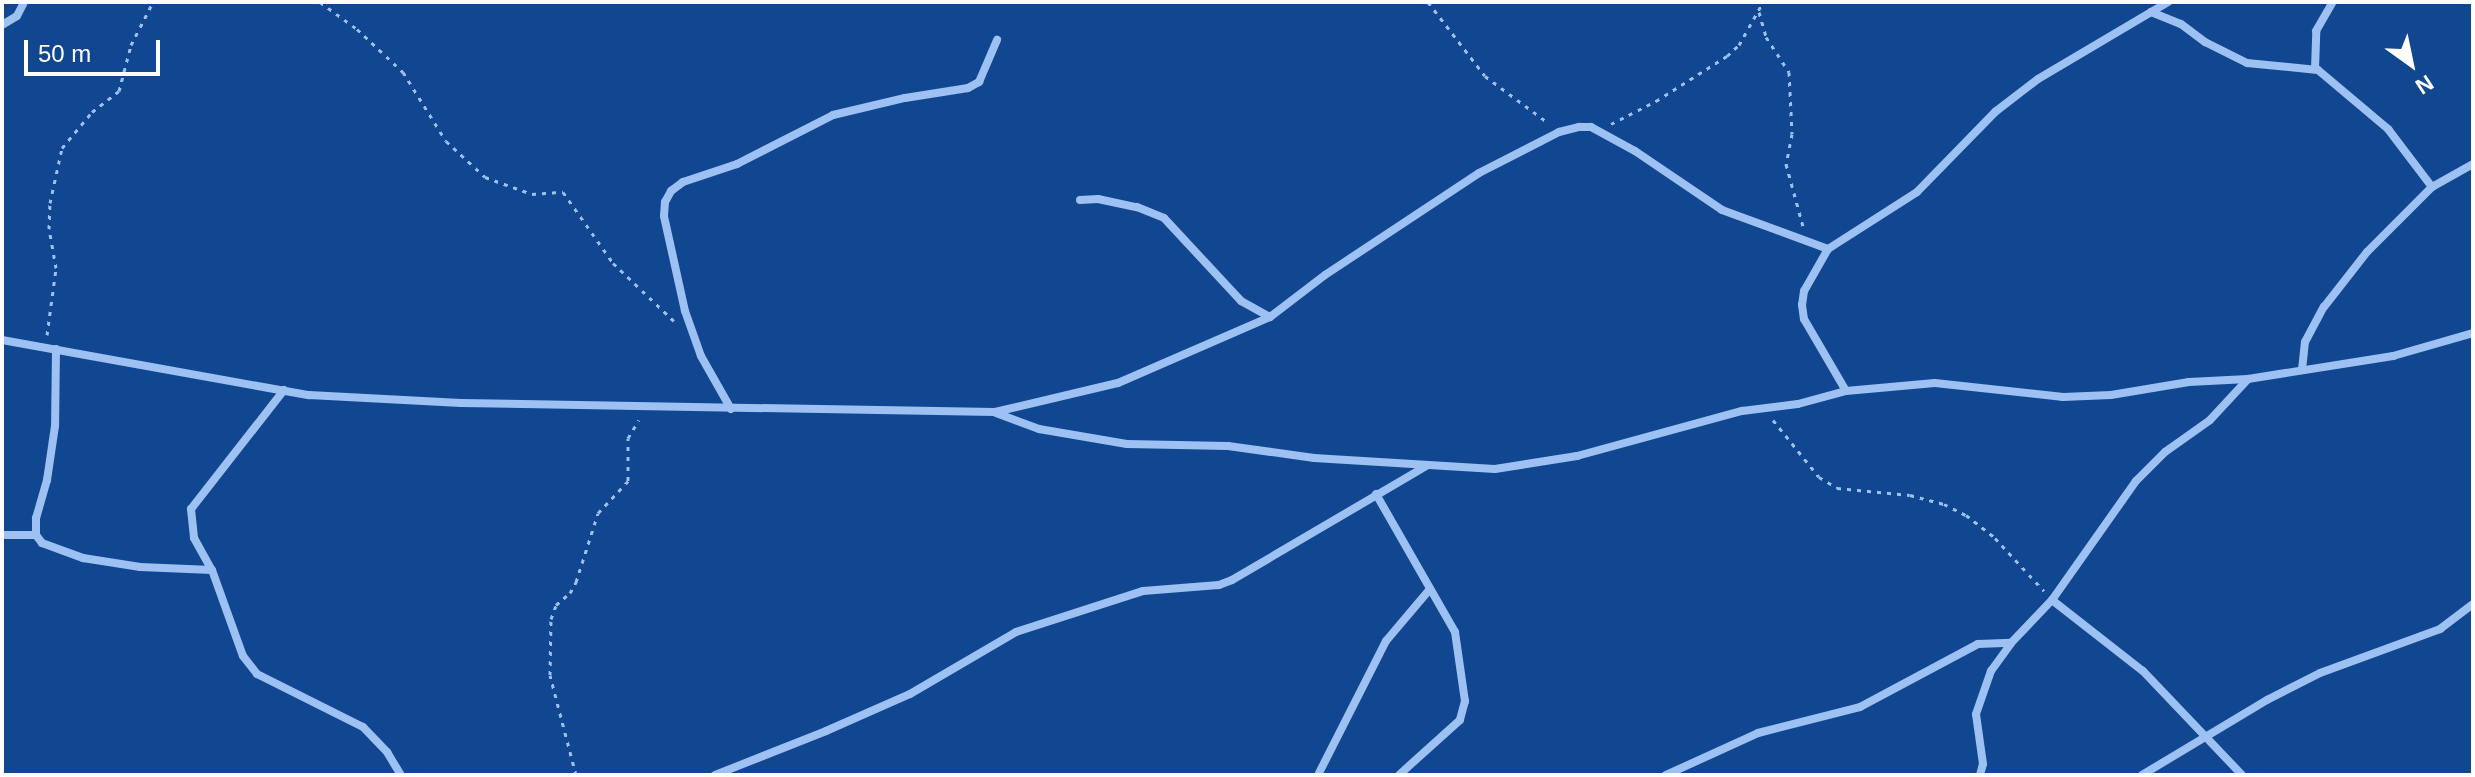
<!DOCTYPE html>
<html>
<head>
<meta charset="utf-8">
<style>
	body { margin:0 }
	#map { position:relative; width:2475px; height:777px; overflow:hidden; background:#114690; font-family:Helvetica,sans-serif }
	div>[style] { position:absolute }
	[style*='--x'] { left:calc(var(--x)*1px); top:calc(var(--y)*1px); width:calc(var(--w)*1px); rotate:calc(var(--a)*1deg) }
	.path>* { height:3px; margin-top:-1.5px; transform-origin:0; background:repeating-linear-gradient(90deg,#9cc1f2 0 4px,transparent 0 10px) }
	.street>* { height:8px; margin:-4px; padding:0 4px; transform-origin:4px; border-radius:4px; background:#9cc1f2 }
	span { translate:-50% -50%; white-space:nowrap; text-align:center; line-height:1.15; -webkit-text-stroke:6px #114690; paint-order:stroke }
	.frame { position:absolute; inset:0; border:4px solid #fff; pointer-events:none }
	.north { position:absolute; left:2371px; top:24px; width:80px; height:80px; -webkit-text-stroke:6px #114690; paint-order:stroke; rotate:147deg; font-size:22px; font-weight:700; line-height:32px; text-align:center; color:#fff }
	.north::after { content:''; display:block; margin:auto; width:28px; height:36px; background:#fff; clip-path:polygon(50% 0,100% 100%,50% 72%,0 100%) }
	.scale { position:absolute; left:24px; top:40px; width:136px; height:36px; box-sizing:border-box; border:4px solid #fff; border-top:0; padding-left:10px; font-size:24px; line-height:28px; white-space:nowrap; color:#fff; -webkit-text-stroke:6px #114690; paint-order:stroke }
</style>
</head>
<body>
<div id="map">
	<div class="path">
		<i style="--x:320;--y:2;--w:46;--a:36.1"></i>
		<i style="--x:357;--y:29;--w:63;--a:43.1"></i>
		<i style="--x:403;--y:72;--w:81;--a:58.1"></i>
		<i style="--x:446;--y:141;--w:53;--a:42.7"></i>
		<i style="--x:485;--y:177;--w:50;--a:19.9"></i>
		<i style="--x:532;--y:194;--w:31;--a:-4"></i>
		<i style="--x:563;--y:192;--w:87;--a:54.8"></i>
		<i style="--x:613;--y:263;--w:84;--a:43.6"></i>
		<i style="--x:1428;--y:2;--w:93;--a:52.4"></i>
		<i style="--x:1485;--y:76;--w:77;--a:36.6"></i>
		<i style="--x:1759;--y:12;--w:26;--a:74"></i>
		<i style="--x:1766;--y:37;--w:42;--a:56.7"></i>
		<i style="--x:1789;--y:72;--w:62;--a:87.2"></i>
		<i style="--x:1792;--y:134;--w:31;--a:101"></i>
		<i style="--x:1786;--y:164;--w:64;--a:74.7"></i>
		<i style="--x:1611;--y:124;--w:51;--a:-27.1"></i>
		<i style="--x:1656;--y:101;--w:84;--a:-32.4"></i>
		<i style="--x:1727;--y:56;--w:16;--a:-43"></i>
		<i style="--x:1739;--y:45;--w:49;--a:-60.8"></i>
		<i style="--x:47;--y:335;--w:68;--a:-82.3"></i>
		<i style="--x:56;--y:268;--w:40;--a:-100"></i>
		<i style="--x:49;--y:229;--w:26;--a:-88"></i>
		<i style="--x:50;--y:203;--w:56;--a:-77.7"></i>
		<i style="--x:62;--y:148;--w:47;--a:-50.2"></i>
		<i style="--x:92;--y:112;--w:34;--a:-38"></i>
		<i style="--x:119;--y:91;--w:48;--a:-75.4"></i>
		<i style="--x:131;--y:45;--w:48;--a:-62.9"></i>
		<i style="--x:1773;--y:420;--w:73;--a:51.1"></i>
		<i style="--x:1819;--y:477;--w:21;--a:31"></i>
		<i style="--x:1837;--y:488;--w:73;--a:5.5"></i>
		<i style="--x:1910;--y:495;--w:35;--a:15"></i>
		<i style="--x:1944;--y:504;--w:25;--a:27"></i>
		<i style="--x:1966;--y:515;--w:37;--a:38"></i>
		<i style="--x:1995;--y:538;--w:72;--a:47.2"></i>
		<i style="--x:576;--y:775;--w:103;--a:-104.6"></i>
		<i style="--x:550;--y:675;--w:56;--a:-89"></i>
		<i style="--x:551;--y:619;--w:15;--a:-70"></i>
		<i style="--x:556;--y:605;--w:18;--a:-41"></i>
		<i style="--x:570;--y:593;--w:13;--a:-61"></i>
		<i style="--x:576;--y:582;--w:72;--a:-72.3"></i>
		<i style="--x:598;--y:513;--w:44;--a:-46.8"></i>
		<i style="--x:628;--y:481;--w:43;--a:-90"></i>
		<i style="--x:628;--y:438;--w:21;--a:-59"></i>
	</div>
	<div class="street">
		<i style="--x:2151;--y:12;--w:32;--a:22"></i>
		<i style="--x:2181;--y:24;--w:30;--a:37"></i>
		<i style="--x:2205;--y:42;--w:47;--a:26.6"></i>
		<i style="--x:2247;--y:63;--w:71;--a:5.6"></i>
		<i style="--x:2318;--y:70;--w:92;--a:40.1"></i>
		<i style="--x:2388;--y:129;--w:73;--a:52.8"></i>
		<i style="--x:2;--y:25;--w:17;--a:-31"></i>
		<i style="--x:17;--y:16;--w:16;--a:-63"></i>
		<i style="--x:2315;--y:69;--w:38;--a:-88"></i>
		<i style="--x:2316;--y:31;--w:34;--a:-60"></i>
		<i style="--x:1080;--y:200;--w:18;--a:-3"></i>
		<i style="--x:1098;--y:199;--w:40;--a:12"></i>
		<i style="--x:1137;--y:207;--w:29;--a:22"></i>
		<i style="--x:1164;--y:218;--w:113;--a:47.1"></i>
		<i style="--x:1241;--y:301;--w:33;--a:29"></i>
		<i style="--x:1828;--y:249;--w:48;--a:119.7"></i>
		<i style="--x:1804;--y:291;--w:14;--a:98"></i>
		<i style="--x:1802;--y:305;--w:14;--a:82"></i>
		<i style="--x:1804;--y:319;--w:83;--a:59.7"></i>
		<i style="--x:2;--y:340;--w:312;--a:10.2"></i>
		<i style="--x:309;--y:395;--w:152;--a:3"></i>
		<i style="--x:461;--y:403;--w:534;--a:0.97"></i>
		<i style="--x:995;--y:412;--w:126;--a:-13.3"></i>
		<i style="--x:1118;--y:383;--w:166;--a:-23.5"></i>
		<i style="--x:1270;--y:317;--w:69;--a:-37.4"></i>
		<i style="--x:1325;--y:275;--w:185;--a:-33.5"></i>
		<i style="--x:1479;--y:173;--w:90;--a:-27.1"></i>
		<i style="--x:1559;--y:132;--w:21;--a:-14"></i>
		<i style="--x:1579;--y:127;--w:12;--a:0"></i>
		<i style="--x:1591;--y:127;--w:50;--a:28.6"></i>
		<i style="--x:1635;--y:151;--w:105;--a:34.1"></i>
		<i style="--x:1722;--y:210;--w:113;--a:20.2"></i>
		<i style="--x:1828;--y:249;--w:106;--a:-32.6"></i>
		<i style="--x:1917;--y:192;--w:112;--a:-45.7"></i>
		<i style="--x:1995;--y:112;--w:54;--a:-37.5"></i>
		<i style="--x:2038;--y:79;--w:151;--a:-30.6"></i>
		<i style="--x:56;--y:349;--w:77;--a:90.7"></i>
		<i style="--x:55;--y:426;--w:55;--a:98.4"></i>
		<i style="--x:47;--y:480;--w:40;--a:106"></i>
		<i style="--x:36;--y:518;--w:17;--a:90"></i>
		<i style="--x:36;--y:535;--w:10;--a:53"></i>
		<i style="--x:42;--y:543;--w:44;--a:20.1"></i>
		<i style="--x:83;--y:558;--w:58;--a:9"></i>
		<i style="--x:140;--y:567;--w:72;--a:2.4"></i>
		<i style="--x:2302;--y:370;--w:28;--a:-84"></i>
		<i style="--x:2305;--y:342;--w:40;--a:-62"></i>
		<i style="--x:2324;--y:307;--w:70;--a:-52"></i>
		<i style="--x:2367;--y:252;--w:92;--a:-45"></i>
		<i style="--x:2432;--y:187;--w:47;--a:-29.3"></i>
		<i style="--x:284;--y:390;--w:151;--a:128"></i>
		<i style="--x:191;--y:509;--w:29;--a:84"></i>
		<i style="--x:194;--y:538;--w:37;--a:61"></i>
		<i style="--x:212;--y:570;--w:91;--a:70.2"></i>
		<i style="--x:243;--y:656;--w:23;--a:52"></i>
		<i style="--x:257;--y:674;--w:119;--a:26.6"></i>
		<i style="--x:363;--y:727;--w:35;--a:46"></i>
		<i style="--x:387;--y:752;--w:27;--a:59"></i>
		<i style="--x:731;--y:409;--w:61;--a:-119.5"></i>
		<i style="--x:701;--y:356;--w:48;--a:-109.6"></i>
		<i style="--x:685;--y:311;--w:97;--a:-102.5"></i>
		<i style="--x:664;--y:216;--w:14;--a:-86"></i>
		<i style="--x:665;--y:202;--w:13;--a:-61"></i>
		<i style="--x:671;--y:191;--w:15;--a:-37"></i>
		<i style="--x:683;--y:182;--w:57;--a:-18.4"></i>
		<i style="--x:737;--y:164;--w:108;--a:-27"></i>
		<i style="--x:833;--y:115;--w:74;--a:-13.3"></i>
		<i style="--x:905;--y:98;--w:64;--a:-9"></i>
		<i style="--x:968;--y:88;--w:13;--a:-29"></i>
		<i style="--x:979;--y:82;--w:46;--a:-66.8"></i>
		<i style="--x:996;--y:413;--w:46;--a:20.4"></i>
		<i style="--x:1039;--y:429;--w:89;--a:9.7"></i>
		<i style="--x:1127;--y:444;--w:101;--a:1.1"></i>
		<i style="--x:1228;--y:446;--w:87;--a:7.9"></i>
		<i style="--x:1314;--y:458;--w:181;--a:3.5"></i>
		<i style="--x:1495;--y:469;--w:83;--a:-9"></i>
		<i style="--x:1577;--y:456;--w:171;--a:-15.3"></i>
		<i style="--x:1742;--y:411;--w:56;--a:-7.1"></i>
		<i style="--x:1798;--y:404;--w:50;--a:-15.2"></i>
		<i style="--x:1846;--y:391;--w:89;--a:-5.1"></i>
		<i style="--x:1935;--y:383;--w:129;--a:6.2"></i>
		<i style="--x:2063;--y:397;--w:48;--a:-2.4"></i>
		<i style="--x:2111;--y:395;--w:79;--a:-9.5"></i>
		<i style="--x:2189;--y:382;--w:59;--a:-2.9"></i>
		<i style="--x:2248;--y:379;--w:147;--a:-9"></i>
		<i style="--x:2393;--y:356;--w:83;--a:-16"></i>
		<i style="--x:1376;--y:494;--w:159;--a:60.2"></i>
		<i style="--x:1455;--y:632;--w:70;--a:81.8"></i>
		<i style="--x:1465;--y:701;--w:20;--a:105"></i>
		<i style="--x:1460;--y:720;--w:82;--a:138"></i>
		<i style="--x:2;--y:535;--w:34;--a:0"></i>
		<i style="--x:2052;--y:600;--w:115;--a:38"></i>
		<i style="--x:2143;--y:671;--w:144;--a:46.4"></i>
		<i style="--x:715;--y:775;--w:119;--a:-21.6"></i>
		<i style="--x:826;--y:731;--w:92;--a:-23.8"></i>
		<i style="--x:910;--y:694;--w:123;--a:-30.3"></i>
		<i style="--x:1016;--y:632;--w:133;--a:-17.9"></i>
		<i style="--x:1143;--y:591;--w:76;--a:-4.5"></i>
		<i style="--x:1219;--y:585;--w:14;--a:-21"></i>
		<i style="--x:1232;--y:580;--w:225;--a:-30.4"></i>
		<i style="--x:1318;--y:775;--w:150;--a:-63.1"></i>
		<i style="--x:1386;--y:641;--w:68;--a:-49.8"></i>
		<i style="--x:1666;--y:775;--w:101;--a:-24.5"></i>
		<i style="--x:1758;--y:733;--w:105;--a:-14.3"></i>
		<i style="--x:1860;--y:707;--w:134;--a:-28.1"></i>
		<i style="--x:1978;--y:644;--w:33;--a:-2"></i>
		<i style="--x:1980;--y:775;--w:11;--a:-75"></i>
		<i style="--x:1983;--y:764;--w:50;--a:-98"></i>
		<i style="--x:1976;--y:714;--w:46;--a:-70.8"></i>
		<i style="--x:1991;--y:671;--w:34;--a:-54"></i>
		<i style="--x:2011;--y:643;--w:59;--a:-46.4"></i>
		<i style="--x:2052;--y:600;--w:146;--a:-54.8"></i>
		<i style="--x:2136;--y:481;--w:41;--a:-45"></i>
		<i style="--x:2165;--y:452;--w:55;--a:-35.4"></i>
		<i style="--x:2210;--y:420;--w:56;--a:-47.2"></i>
		<i style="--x:2142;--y:775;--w:146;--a:-31"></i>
		<i style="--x:2267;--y:700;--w:59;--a:-27"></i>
		<i style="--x:2320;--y:673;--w:128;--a:-20.1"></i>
		<i style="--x:2440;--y:629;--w:41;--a:-37.1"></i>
	</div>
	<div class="frame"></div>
	<div class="north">N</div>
	<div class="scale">50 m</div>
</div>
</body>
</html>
